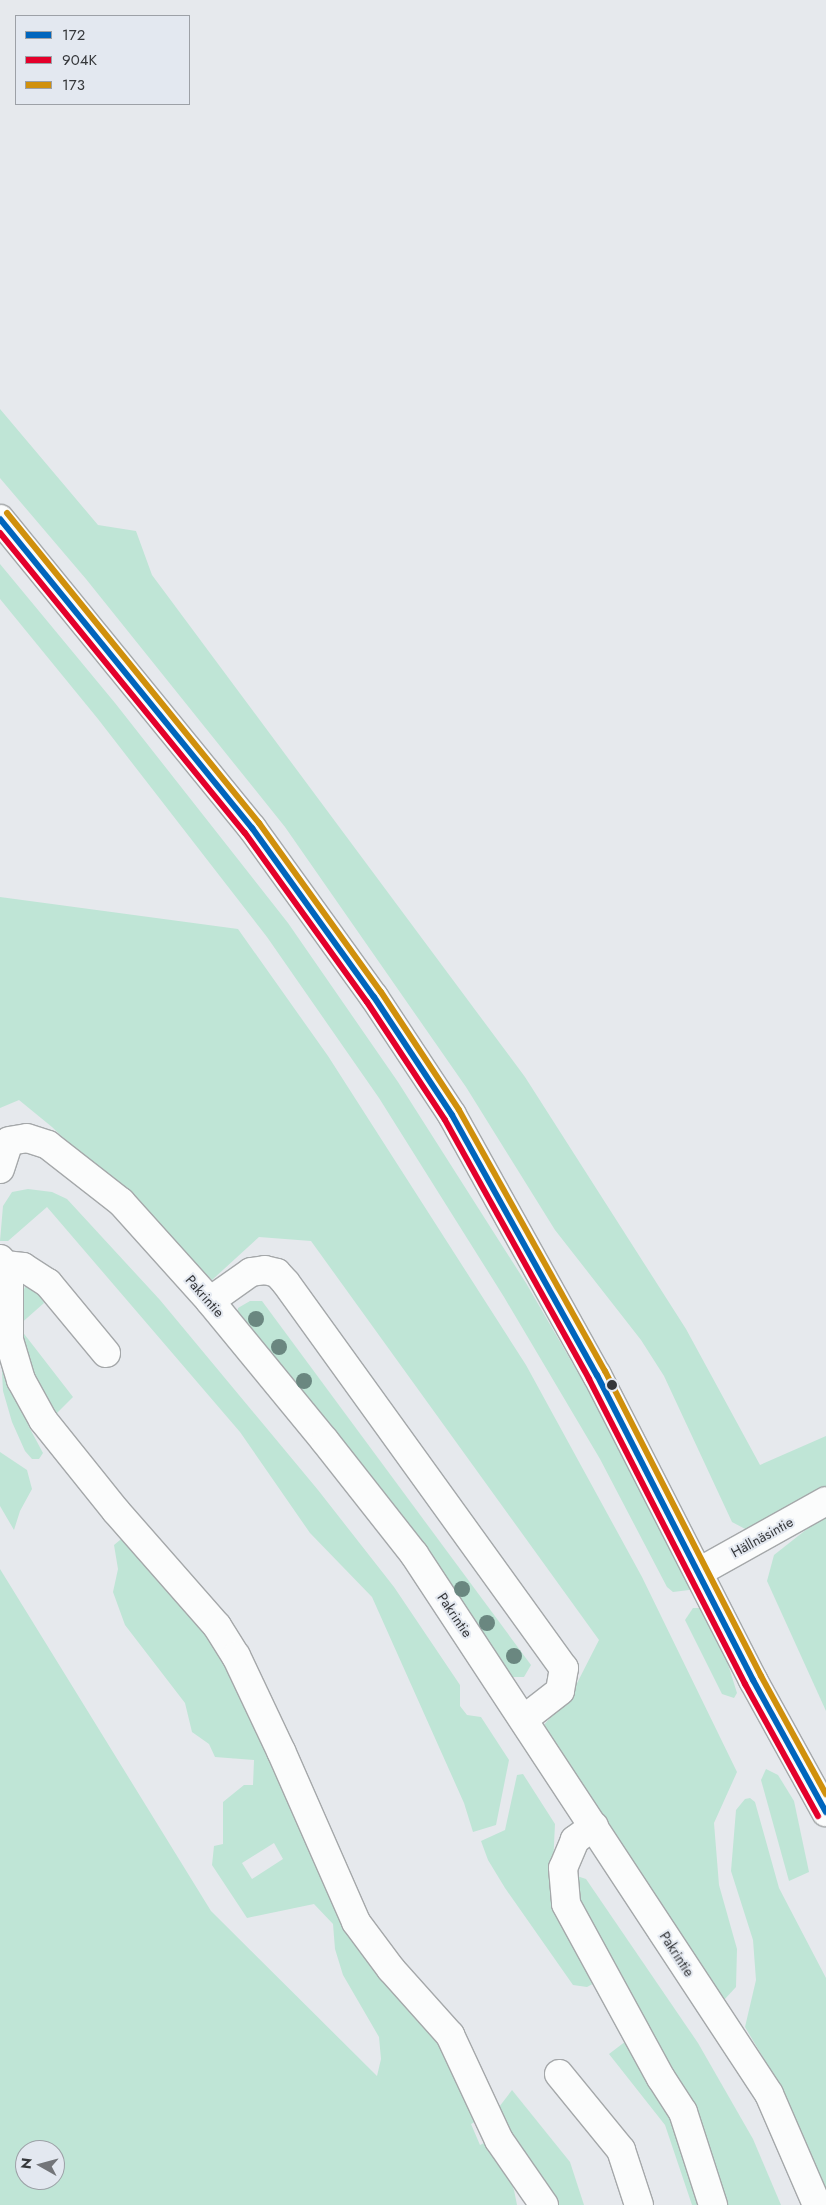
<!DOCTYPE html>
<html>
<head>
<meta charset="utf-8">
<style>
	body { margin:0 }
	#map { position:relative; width:826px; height:2205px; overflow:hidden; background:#e6e9ed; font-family:Jost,sans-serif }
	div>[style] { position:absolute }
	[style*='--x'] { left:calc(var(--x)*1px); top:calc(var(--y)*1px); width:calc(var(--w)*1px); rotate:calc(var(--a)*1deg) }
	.green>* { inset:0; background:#bfe5d6 }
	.roads { filter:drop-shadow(1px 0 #a5a8aa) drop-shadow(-1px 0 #a5a8aa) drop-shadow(0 1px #a5a8aa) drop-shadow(0 -1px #a5a8aa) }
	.minor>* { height:28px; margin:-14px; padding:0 14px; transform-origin:14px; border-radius:14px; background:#fbfcfc }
	.major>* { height:28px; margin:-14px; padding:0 14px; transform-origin:14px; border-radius:14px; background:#fbfcfc }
	.bus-1>* { height:6px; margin:-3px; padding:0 3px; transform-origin:3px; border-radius:3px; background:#0065bd }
	.bus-2>* { height:6px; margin:-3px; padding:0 3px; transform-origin:3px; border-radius:3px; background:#e4002b }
	.bus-3>* { height:6px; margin:-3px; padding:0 3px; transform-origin:3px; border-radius:3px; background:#d0900c }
	.trees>* { width:16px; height:16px; margin:-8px; border-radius:50%; background:#6a8780 }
	.dots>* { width:14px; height:14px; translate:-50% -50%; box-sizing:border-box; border:2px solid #e3e8f0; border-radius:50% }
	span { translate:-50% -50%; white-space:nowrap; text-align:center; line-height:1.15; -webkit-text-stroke:4px #e3e8f0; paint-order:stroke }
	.street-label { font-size:14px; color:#35373a }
	.legend { position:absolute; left:15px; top:15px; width:175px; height:90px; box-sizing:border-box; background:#e3e8f0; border:1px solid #9da1a7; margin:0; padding:6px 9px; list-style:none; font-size:15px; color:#35373a }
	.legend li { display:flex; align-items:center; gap:10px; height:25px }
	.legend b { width:25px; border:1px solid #9da1a7 }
	.north { position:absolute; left:15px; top:2140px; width:50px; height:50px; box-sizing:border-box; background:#e3e8f0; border:1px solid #9da1a7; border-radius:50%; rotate:277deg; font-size:14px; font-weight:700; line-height:20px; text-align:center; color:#35373a }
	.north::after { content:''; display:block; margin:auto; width:18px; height:22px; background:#737579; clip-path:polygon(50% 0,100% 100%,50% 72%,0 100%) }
</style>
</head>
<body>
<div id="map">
	<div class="green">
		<i style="clip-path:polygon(0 409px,98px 525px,136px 531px,152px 575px,525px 1077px,686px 1329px,760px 1465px,826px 1436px,826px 1486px,749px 1531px,732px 1522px,664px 1376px,641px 1340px,555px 1230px,466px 1087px,285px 827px,86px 579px,0 478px)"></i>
		<i style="clip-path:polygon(0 564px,115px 703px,288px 923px,398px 1082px,526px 1283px,622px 1449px,693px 1582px,689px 1590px,673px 1592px,667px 1587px,600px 1459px,504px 1297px,379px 1098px,267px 937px,98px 719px,0 599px)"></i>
		<i style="clip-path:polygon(0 897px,238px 929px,328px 1056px,526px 1365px,642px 1577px,737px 1772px,714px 1823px,719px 1885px,737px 1949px,736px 1987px,724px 2000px,543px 1726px,573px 1691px,599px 1640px,311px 1241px,259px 1237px,212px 1280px,52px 1127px,19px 1100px,0 1108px)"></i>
		<i style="clip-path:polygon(28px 1189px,52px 1192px,67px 1199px,160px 1300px,318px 1490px,394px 1587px,460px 1685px,460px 1706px,467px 1715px,481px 1717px,509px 1760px,496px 1825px,473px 1832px,464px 1803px,372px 1597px,310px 1533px,240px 1432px,47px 1207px,8px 1241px,0 1241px,3px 1206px,12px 1192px)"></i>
		<i style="clip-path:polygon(26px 1283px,33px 1284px,44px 1303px,18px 1326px,73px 1397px,52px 1418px,36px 1387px,15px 1320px)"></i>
		<i style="clip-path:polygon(250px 1301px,262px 1301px,531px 1665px,524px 1677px,511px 1677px,237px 1319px,238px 1308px)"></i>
		<i style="clip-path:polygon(0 1334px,35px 1416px,28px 1425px,43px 1453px,39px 1459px,32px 1459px,25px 1451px,12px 1422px,3px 1391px)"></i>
		<i style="clip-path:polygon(0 1452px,27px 1470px,32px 1489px,20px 1511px,14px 1530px,0 1506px)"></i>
		<i style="clip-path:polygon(826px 1514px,826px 1711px,767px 1581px,774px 1555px)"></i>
		<i style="clip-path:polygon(evenodd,126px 1535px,232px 1666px,265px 1742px,441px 2038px,482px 2118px,471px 2124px,480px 2145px,492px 2139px,514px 2190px,517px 2205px,0 2205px,0 1569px,211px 1911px,377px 2076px,381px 2059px,379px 2037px,343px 1975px,335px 1949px,333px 1924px,314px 1904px,247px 1918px,212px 1865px,214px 1846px,223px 1844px,223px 1802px,244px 1785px,253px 1785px,254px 1760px,215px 1757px,209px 1744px,192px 1732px,185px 1703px,125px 1625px,113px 1592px,118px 1569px,114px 1545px,126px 1535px,274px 1843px,283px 1859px,252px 1879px,242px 1863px,274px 1843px,126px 1535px,25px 2150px,55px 2150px,55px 2180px,25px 2180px,25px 2150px)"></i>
		<i style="clip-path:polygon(693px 1608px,699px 1608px,705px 1614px,727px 1661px,737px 1693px,734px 1698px,722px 1694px,685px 1620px)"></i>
		<i style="clip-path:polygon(766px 1769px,778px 1775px,794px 1801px,809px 1872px,789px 1881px,761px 1780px)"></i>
		<i style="clip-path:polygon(523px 1774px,555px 1824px,552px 1886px,600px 1980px,587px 1987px,573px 1985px,505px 1888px,488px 1860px,481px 1841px,505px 1830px,517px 1775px)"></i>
		<i style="clip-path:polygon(750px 1798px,755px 1802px,779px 1888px,826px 1978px,826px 2190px,780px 2086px,745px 2027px,756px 1980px,753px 1940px,731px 1871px,736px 1810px,745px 1799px)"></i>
		<i style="clip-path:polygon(577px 1876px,586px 1879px,698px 2043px,753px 2139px,781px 2205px,722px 2205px,578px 1902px)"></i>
		<i style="clip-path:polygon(630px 2038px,679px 2118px,707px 2205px,692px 2205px,665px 2125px,609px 2054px)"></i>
		<i style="clip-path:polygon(512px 2090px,570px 2162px,584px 2205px,553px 2205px,496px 2111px)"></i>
	</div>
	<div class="roads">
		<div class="minor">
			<i style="--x:0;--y:1169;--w:29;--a:-72"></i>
			<i style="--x:9;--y:1141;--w:18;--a:-9"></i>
			<i style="--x:27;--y:1138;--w:22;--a:18"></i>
			<i style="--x:48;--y:1145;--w:93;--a:38"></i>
			<i style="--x:121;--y:1202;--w:133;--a:48"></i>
			<i style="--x:210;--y:1301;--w:181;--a:50.6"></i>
			<i style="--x:325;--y:1441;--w:144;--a:51.8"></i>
			<i style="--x:414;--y:1554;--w:646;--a:56.68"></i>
			<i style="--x:769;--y:2094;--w:121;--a:66.6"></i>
			<i style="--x:0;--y:1259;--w:8;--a:50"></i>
			<i style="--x:5;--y:1265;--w:19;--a:78"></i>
			<i style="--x:9;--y:1284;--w:56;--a:90"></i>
			<i style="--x:9;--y:1340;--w:42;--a:73.3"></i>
			<i style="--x:21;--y:1380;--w:46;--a:61.2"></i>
			<i style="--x:43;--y:1420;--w:117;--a:51.3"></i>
			<i style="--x:116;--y:1511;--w:153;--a:48.7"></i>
			<i style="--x:217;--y:1626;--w:36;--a:58"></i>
			<i style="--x:236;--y:1656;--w:105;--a:64.7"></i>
			<i style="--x:281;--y:1751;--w:187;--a:66.3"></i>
			<i style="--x:356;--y:1922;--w:59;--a:53.3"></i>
			<i style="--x:391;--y:1969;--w:89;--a:48.2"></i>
			<i style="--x:450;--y:2035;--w:116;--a:65"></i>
			<i style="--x:499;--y:2140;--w:79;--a:55.3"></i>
			<i style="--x:5;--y:1265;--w:18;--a:6"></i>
			<i style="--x:23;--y:1267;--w:30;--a:33"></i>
			<i style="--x:48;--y:1283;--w:91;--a:50.4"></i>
			<i style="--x:210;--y:1301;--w:50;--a:-35.3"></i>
			<i style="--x:251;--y:1272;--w:14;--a:-8"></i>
			<i style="--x:265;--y:1270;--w:12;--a:14"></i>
			<i style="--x:277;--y:1273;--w:13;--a:48"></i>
			<i style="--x:286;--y:1283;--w:475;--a:54.2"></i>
			<i style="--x:564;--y:1668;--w:23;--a:100"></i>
			<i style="--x:560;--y:1691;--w:46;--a:142.1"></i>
			<i style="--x:699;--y:1572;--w:145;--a:-29.2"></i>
			<i style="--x:594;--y:1826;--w:24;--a:144"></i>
			<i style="--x:575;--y:1840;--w:30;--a:113"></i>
			<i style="--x:563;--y:1868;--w:36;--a:85"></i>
			<i style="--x:566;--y:1904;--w:198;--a:61.4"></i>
			<i style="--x:661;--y:2078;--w:40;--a:57.1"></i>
			<i style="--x:683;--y:2112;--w:98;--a:72.1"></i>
			<i style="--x:559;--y:2074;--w:98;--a:50.8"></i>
			<i style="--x:621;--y:2150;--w:58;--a:71.9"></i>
		</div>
		<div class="major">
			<i style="--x:0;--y:519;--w:399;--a:50.8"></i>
			<i style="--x:252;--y:828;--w:208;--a:54.2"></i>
			<i style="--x:374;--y:997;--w:141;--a:56.5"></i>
			<i style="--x:452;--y:1115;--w:298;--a:60.9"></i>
			<i style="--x:597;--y:1375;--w:343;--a:62.9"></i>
			<i style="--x:753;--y:1680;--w:151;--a:61.1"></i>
		</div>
	</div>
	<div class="bus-1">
		<i style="--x:0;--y:519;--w:399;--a:50.8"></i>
		<i style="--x:252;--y:828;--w:208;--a:54.2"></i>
		<i style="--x:374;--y:997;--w:141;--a:56.5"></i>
		<i style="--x:452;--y:1115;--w:298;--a:60.9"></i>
		<i style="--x:597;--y:1375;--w:343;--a:62.9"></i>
		<i style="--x:753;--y:1680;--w:151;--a:61.1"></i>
	</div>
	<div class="bus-2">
		<i style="--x:0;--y:533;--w:387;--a:50.8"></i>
		<i style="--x:245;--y:833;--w:208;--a:54.2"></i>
		<i style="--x:367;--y:1002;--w:141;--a:56.5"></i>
		<i style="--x:445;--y:1120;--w:296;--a:60.9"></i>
		<i style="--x:589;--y:1379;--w:343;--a:62.9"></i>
		<i style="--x:745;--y:1684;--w:151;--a:61.1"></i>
	</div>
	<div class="bus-3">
		<i style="--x:7;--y:513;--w:400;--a:50.9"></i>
		<i style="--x:259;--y:823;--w:208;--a:54.2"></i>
		<i style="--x:381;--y:992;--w:141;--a:56.5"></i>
		<i style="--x:459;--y:1110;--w:299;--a:60.8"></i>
		<i style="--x:605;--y:1371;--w:343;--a:62.9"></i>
		<i style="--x:761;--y:1676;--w:135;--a:61.2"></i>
	</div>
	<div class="trees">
		<i style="left:256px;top:1319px"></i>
		<i style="left:279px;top:1347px"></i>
		<i style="left:304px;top:1381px"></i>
		<i style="left:462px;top:1589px"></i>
		<i style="left:487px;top:1623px"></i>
		<i style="left:514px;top:1656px"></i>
	</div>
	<div class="dots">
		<i style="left:612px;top:1385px;background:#35373a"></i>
	</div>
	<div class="street-label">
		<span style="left:205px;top:1296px;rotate:49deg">Pakrintie</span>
		<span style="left:762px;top:1537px;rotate:-29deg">Hällnäsintie</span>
		<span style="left:455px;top:1615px;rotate:56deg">Pakrintie</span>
		<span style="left:677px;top:1954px;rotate:57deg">Pakrintie</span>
	</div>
	<ul class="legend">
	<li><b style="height:6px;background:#0065bd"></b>172</li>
	<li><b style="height:6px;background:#e4002b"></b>904K</li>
	<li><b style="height:6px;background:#d0900c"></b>173</li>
	</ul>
	<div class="north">N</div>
</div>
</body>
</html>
